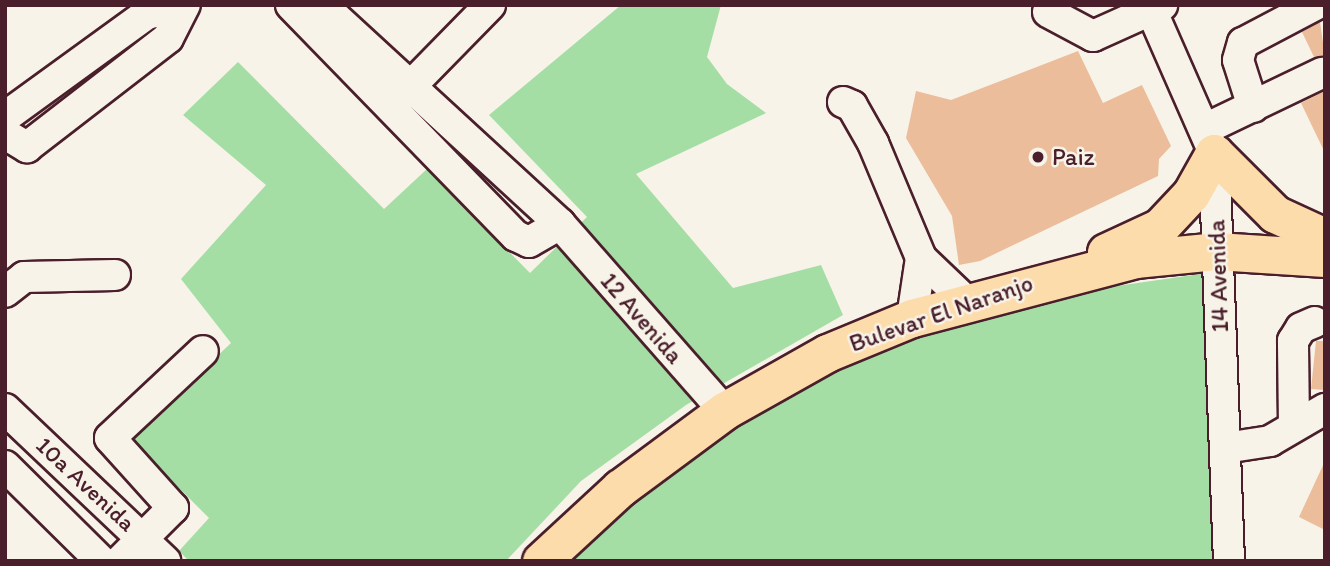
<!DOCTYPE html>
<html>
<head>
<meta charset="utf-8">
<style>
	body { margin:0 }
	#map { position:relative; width:1330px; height:566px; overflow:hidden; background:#f7f3e8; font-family:Itim,sans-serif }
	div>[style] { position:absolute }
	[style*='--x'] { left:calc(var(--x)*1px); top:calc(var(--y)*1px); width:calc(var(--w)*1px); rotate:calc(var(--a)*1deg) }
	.green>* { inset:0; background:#a4dea4 }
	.building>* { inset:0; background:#ebbd9b }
	.roads { filter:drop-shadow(2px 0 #4a1f2b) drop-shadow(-2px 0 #4a1f2b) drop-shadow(0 2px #4a1f2b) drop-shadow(0 -2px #4a1f2b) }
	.minor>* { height:30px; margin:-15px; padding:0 15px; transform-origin:15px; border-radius:15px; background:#f7f3e8 }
	.major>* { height:37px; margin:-18.5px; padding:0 18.5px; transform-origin:18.5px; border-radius:18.5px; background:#fddcac }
	.dots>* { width:19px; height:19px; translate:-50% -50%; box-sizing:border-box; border:4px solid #f7f3e8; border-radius:50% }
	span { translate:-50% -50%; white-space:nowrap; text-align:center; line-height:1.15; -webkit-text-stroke:5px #f7f3e8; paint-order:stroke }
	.poi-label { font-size:24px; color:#4a1f2b }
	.left { translate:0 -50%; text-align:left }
	.street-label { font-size:24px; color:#4a1f2b }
	.frame { position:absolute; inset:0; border:7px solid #4a1f2b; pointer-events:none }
</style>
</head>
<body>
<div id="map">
	<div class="green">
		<i style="clip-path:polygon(621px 5px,721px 5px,707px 57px,727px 84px,766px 113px,636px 174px,733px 288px,821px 265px,843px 315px,686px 405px,581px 481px,506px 561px,189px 561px,179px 551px,209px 518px,130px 439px,231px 343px,181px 279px,266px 185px,183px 115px,238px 62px,384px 209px,427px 169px,530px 273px,587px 217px,489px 115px)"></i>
		<i style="clip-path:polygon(1200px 274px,1209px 278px,1222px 561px,563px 561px,637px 494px,715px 437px,825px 372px,925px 326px,1068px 293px)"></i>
	</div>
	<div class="building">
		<i style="clip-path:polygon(1320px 22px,1325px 56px,1314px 57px,1302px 32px)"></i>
		<i style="clip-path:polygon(1078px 51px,1103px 103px,1142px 85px,1171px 146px,1159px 159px,1158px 176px,980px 261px,959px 265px,952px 216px,906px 138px,916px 91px,951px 100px)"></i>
		<i style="clip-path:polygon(1325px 91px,1325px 153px,1301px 103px)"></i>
		<i style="clip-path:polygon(1316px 341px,1325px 341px,1325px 390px,1311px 389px)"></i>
		<i style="clip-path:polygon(1325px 461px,1325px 530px,1299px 517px)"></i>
	</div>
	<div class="roads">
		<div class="minor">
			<i style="--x:291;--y:5;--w:322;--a:45.8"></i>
			<i style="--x:516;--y:236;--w:14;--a:25"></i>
			<i style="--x:529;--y:242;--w:36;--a:-30"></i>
			<i style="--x:322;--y:5;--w:323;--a:42.6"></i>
			<i style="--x:560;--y:224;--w:249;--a:48.7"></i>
			<i style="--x:1149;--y:5;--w:162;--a:66.3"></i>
			<i style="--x:1214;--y:153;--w:408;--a:87.9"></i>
			<i style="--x:1048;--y:12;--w:51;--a:28.1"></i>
			<i style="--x:1093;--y:36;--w:76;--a:-24.2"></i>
			<i style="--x:397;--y:100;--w:133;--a:-45.6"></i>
			<i style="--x:843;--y:102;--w:10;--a:24"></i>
			<i style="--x:852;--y:106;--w:43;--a:60.4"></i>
			<i style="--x:873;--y:143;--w:125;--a:67.3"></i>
			<i style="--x:921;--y:258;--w:62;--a:43.7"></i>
			<i style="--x:1253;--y:107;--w:49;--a:-107.7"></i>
			<i style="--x:1238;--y:60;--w:18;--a:-74"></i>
			<i style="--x:1243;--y:43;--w:81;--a:-27.8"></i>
			<i style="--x:5;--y:117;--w:175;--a:-36"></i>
			<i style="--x:147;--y:14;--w:37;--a:-14"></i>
			<i style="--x:1205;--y:129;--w:130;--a:-25.6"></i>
			<i style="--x:5;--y:134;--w:26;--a:31"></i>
			<i style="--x:27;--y:147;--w:178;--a:-37.7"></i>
			<i style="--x:168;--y:38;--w:37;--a:-63"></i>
			<i style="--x:5;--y:292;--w:24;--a:-38"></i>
			<i style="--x:24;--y:277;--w:91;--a:-1.3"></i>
			<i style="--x:912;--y:318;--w:61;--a:-81.5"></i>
			<i style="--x:5;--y:409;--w:221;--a:43.5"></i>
			<i style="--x:1294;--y:426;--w:85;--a:-90.7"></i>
			<i style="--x:1293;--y:341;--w:15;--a:-58"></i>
			<i style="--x:1301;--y:328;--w:15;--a:-23"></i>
			<i style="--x:1225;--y:448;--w:46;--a:-8.8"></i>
			<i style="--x:1270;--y:441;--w:64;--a:-30.2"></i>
			<i style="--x:5;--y:466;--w:135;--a:44.7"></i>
			<i style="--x:120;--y:561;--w:75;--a:-45"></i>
			<i style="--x:173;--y:508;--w:94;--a:-132"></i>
			<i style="--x:110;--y:438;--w:127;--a:-43.1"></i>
		</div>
		<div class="major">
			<i style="--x:1106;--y:252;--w:60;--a:-24.8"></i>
			<i style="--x:1160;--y:227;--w:45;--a:-46.8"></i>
			<i style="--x:1191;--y:194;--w:47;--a:-60.7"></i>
			<i style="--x:1214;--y:153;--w:86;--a:45"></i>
			<i style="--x:1275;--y:214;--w:55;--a:24.7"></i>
			<i style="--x:541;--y:561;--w:108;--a:-42.7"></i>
			<i style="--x:620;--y:488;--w:129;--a:-36.5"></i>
			<i style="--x:724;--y:411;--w:118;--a:-29.4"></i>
			<i style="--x:827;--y:353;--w:92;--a:-22.4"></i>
			<i style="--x:912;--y:318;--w:231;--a:-14.8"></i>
			<i style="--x:1135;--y:259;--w:81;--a:-5.6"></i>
			<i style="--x:1216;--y:251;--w:109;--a:3.7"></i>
		</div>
	</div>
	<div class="dots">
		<i style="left:1038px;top:157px;background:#4a1f2b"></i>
	</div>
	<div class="poi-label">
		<span class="left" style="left:1052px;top:157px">Paiz</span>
	</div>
	<div class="street-label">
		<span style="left:1218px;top:276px;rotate:-92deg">14 Avenida</span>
		<span style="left:941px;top:313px;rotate:-19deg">Bulevar El Naranjo</span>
		<span style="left:642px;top:318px;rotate:49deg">12 Avenida</span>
		<span style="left:86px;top:484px;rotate:43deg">10a Avenida</span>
	</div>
	<div class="frame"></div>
</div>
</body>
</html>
